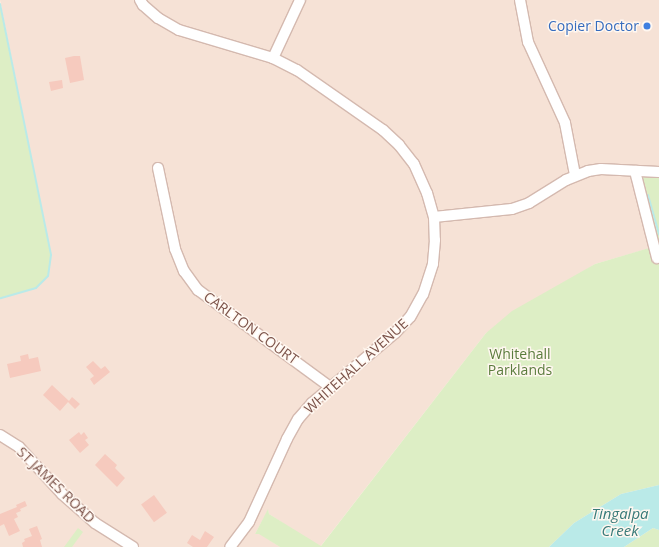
<!DOCTYPE html>
<html>
<head>
<meta charset="utf-8">
<style>
	body { margin:0 }
	#map { position:relative; width:659px; height:547px; overflow:hidden; background:#fef2e8; font-family:"Open Sans",sans-serif }
	div>[style] { position:absolute }
	[style*='--x'] { left:calc(var(--x)*1px); top:calc(var(--y)*1px); width:calc(var(--w)*1px); rotate:calc(var(--a)*1deg) }
	.residential>* { inset:0; background:#f6e2d6 }
	.green>* { inset:0; background:#ddeec5 }
	.water>* { inset:0; background:#baeae8 }
	.stream>* { height:2px; margin:-1px; padding:0 1px; transform-origin:1px; border-radius:1px; background:#baeae8 }
	.building>* { inset:0; background:#f6cabe; transform-origin:0 0 }
	.roads { filter:drop-shadow(1px 0 #d4b9af) drop-shadow(-1px 0 #d4b9af) drop-shadow(0 1px #d4b9af) drop-shadow(0 -1px #d4b9af) }
	.minor>* { height:10px; margin:-5px; padding:0 5px; transform-origin:5px; border-radius:5px; background:#fff }
	.dots>* { width:11px; height:11px; translate:-50% -50%; box-sizing:border-box; border:2px solid #fff7f0; border-radius:50% }
	span { translate:-50% -50%; white-space:nowrap; text-align:center; line-height:1.15; -webkit-text-stroke:3px #fff7f0; paint-order:stroke }
	.shop-label { font-size:14px; color:#366cbe }
	.right { translate:-100% -50%; text-align:right }
	.street-label { font-size:14px; color:#7b5249 }
	.park-label { font-size:14px; color:#5b7c3d }
	.water-label { font-size:15px; color:#387a79; font-style:italic }
</style>
</head>
<body>
<div id="map">
	<div class="residential">
		<i style="clip-path:polygon(0 0,659px 0,659px 176px,650px 248px,595px 264px,486px 333px,320px 547px,269px 514px,268px 510px,255px 534px,259px 533px,280px 547px,0 547px,0 298px,36px 288px,51px 255px)"></i>
	</div>
	<div class="green">
		<i style="clip-path:polygon(0 4px,51px 255px,48px 276px,36px 288px,0 298px)"></i>
		<i style="clip-path:polygon(635px 176px,659px 176px,659px 485px,621px 494px,574px 523px,549px 547px,280px 547px,259px 534px,255px 534px,268px 509px,269px 514px,321px 546px,486px 333px,512px 311px,595px 264px,649px 248px)"></i>
		<i style="clip-path:polygon(78px 528px,83px 532px,72px 547px,64px 547px)"></i>
		<i style="clip-path:polygon(653px 528px,659px 530px,659px 547px,624px 547px)"></i>
	</div>
	<div class="water">
		<i style="clip-path:polygon(659px 485px,659px 530px,653px 528px,624px 547px,549px 547px,574px 523px,621px 494px)"></i>
	</div>
	<div class="stream">
		<i style="--x:0;--y:4;--w:256;--a:78.5"></i>
		<i style="--x:51;--y:255;--w:21;--a:98"></i>
		<i style="--x:48;--y:276;--w:17;--a:135"></i>
		<i style="--x:36;--y:288;--w:37;--a:164"></i>
		<i style="--x:648;--y:195;--w:41;--a:74.2"></i>
	</div>
	<div class="building">
		<i style="clip-path:polygon(74px 56px,80px 56px,84px 80px,70px 83px,65px 58px)"></i>
		<i style="clip-path:polygon(62px 80px,63px 88px,51px 91px,49px 82px)"></i>
		<i style="clip-path:polygon(28px 354px,29px 359px,38px 357px,41px 371px,10px 378px,7px 364px,21px 361px,20px 356px)"></i>
		<i style="clip-path:polygon(93px 361px,101px 369px,105px 366px,110px 372px,94px 385px,90px 379px,94px 376px,86px 367px)"></i>
		<i style="clip-path:polygon(52px 385px,69px 401px,72px 397px,80px 404px,75px 409px,68px 402px,60px 411px,43px 395px)"></i>
		<i style="clip-path:polygon(79px 432px,81px 435px,84px 432px,88px 438px,85px 440px,89px 445px,80px 453px,69px 440px)"></i>
		<i style="clip-path:polygon(105px 454px,117px 465px,115px 468px,125px 478px,117px 487px,95px 465px)"></i>
		<i style="left:154px;top:495px;width:22px;height:16px;rotate:54deg"></i>
		<i style="clip-path:polygon(25px 501px,27px 506px,20px 509px,21px 511px,16px 513px,18px 517px,14px 519px,20px 531px,9px 536px,4px 524px,0 526px,0 514px,17px 507px,16px 505px)"></i>
		<i style="clip-path:polygon(37px 526px,42px 539px,40px 540px,42px 547px,23px 547px,22px 543px,25px 541px,24px 539px,32px 536px,29px 529px)"></i>
		<i style="clip-path:polygon(205px 531px,214px 537px,207px 547px,193px 547px,187px 543px,192px 535px,200px 540px)"></i>
	</div>
	<div class="roads">
		<div class="minor">
			<i style="--x:140;--y:0;--w:6;--a:59"></i>
			<i style="--x:143;--y:5;--w:20;--a:41"></i>
			<i style="--x:158;--y:18;--w:24;--a:30"></i>
			<i style="--x:179;--y:30;--w:98;--a:16.6"></i>
			<i style="--x:273;--y:58;--w:27;--a:27"></i>
			<i style="--x:297;--y:70;--w:105;--a:34.9"></i>
			<i style="--x:383;--y:130;--w:22;--a:43"></i>
			<i style="--x:399;--y:145;--w:24;--a:52"></i>
			<i style="--x:414;--y:164;--w:32;--a:66"></i>
			<i style="--x:427;--y:193;--w:25;--a:74"></i>
			<i style="--x:434;--y:217;--w:23;--a:88"></i>
			<i style="--x:435;--y:240;--w:24;--a:95"></i>
			<i style="--x:433;--y:264;--w:32;--a:108"></i>
			<i style="--x:423;--y:294;--w:26;--a:119"></i>
			<i style="--x:410;--y:317;--w:22;--a:133"></i>
			<i style="--x:395;--y:333;--w:109;--a:139.9"></i>
			<i style="--x:312;--y:403;--w:21;--a:131"></i>
			<i style="--x:298;--y:419;--w:23;--a:119"></i>
			<i style="--x:287;--y:439;--w:91;--a:114.6"></i>
			<i style="--x:249;--y:522;--w:31;--a:127"></i>
			<i style="--x:520;--y:0;--w:43;--a:79.2"></i>
			<i style="--x:528;--y:42;--w:89;--a:65.4"></i>
			<i style="--x:565;--y:123;--w:53;--a:79.1"></i>
			<i style="--x:273;--y:58;--w:64;--a:-65"></i>
			<i style="--x:158;--y:168;--w:83;--a:78.1"></i>
			<i style="--x:175;--y:249;--w:24;--a:68"></i>
			<i style="--x:184;--y:271;--w:24;--a:54"></i>
			<i style="--x:198;--y:290;--w:164;--a:36.3"></i>
			<i style="--x:635;--y:171;--w:90;--a:75.8"></i>
			<i style="--x:434;--y:217;--w:78;--a:-5.9"></i>
			<i style="--x:512;--y:209;--w:18;--a:-19"></i>
			<i style="--x:529;--y:203;--w:44;--a:-31.9"></i>
			<i style="--x:566;--y:180;--w:24;--a:-22"></i>
			<i style="--x:588;--y:171;--w:13;--a:-9"></i>
			<i style="--x:601;--y:169;--w:58;--a:3"></i>
			<i style="--x:0;--y:435;--w:22;--a:32"></i>
			<i style="--x:19;--y:447;--w:64;--a:47.5"></i>
			<i style="--x:62;--y:494;--w:44;--a:41.3"></i>
			<i style="--x:95;--y:523;--w:45;--a:32.3"></i>
		</div>
	</div>
	<div class="dots">
		<i style="left:647px;top:26px;background:#3f7fe0"></i>
	</div>
	<div class="shop-label">
		<span class="right" style="left:639px;top:26px">Copier Doctor</span>
	</div>
	<div class="street-label">
		<span style="left:251px;top:328px;rotate:36deg">CARLTON COURT</span>
		<span style="left:356px;top:366px;rotate:-42deg">WHITEHALL AVENUE</span>
		<span style="left:56px;top:485px;rotate:44deg">ST JAMES ROAD</span>
	</div>
	<div class="park-label">
		<span style="left:520px;top:362px">Whitehall<br>Parklands</span>
	</div>
	<div class="water-label">
		<span style="left:620px;top:522px">Tingalpa<br>Creek</span>
	</div>
</div>
</body>
</html>
